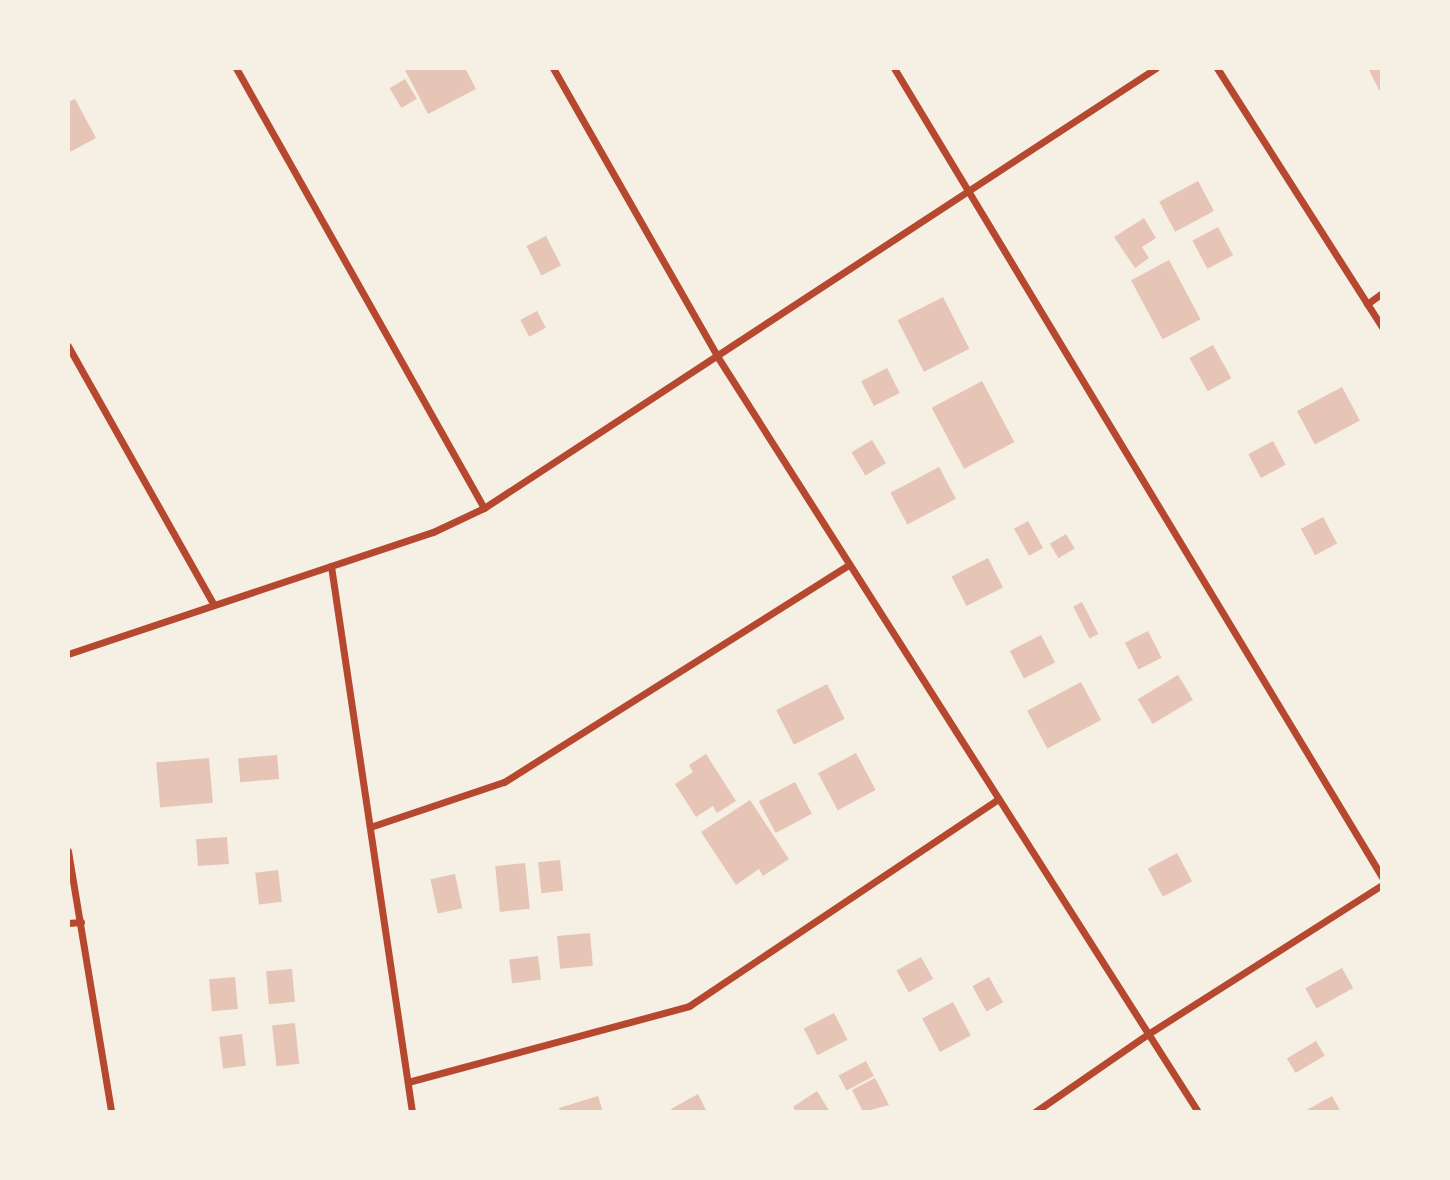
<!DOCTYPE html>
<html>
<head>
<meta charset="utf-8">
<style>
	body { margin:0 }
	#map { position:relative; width:1450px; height:1180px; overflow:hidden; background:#f6efe4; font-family:"DM Sans",sans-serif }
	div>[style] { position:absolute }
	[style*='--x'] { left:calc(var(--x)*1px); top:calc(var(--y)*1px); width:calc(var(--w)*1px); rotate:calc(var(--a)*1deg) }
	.building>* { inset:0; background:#e6c5b7; transform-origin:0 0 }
	.minor>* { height:7px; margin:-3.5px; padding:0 3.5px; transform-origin:3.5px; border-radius:3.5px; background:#b5482f }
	span { translate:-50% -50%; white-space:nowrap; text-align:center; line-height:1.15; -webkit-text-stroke:7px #f6efe4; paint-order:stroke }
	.frame { position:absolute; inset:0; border:70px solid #f6efe4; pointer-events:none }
</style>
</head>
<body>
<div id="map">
	<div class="building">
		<i style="clip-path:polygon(404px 68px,465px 68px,476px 89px,428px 114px)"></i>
		<i style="clip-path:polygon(1368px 68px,1382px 68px,1382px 89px,1379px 90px)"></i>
		<i style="left:405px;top:79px;width:23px;height:18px;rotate:59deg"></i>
		<i style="clip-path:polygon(75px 99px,96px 138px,68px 153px,68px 102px)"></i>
		<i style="left:1198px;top:181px;width:34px;height:44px;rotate:62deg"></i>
		<i style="clip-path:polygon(1144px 218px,1156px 238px,1142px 247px,1149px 258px,1135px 268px,1114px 237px)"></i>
		<i style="left:1218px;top:227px;width:32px;height:29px;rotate:62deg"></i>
		<i style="left:546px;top:236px;width:33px;height:22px;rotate:63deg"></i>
		<i style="left:1169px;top:260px;width:67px;height:43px;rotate:62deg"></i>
		<i style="left:943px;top:297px;width:58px;height:51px;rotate:63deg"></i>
		<i style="left:537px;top:311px;width:19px;height:19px;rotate:62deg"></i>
		<i style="left:1213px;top:345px;width:38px;height:27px;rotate:61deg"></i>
		<i style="left:887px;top:368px;width:28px;height:29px;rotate:63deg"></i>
		<i style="left:982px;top:381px;width:69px;height:57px;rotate:62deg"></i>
		<i style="left:1342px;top:387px;width:38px;height:51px;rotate:62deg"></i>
		<i style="left:872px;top:440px;width:27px;height:24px;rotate:59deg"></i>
		<i style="left:1273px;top:441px;width:27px;height:28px;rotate:62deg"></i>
		<i style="left:939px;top:467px;width:36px;height:55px;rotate:62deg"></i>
		<i style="left:1323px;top:517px;width:30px;height:25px;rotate:62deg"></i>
		<i style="left:1028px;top:521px;width:31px;height:16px;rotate:61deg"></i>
		<i style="left:1066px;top:534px;width:17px;height:19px;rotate:59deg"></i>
		<i style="left:988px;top:558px;width:33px;height:41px;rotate:63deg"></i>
		<i style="left:1082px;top:602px;width:36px;height:10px;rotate:63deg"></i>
		<i style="left:1148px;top:631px;width:30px;height:26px;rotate:63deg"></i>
		<i style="left:1041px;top:635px;width:31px;height:35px;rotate:63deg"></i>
		<i style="left:1178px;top:675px;width:29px;height:47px;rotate:59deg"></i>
		<i style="left:1081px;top:682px;width:43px;height:61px;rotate:62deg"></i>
		<i style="left:827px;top:684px;width:39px;height:57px;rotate:63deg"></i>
		<i style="left:856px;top:753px;width:42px;height:43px;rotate:62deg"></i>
		<i style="clip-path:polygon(706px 754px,736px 801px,717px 813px,713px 806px,696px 817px,675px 784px,693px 772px,689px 765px)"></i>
		<i style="left:277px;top:755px;width:24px;height:39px;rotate:85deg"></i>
		<i style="left:209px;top:758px;width:45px;height:53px;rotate:85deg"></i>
		<i style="left:795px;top:782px;width:36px;height:41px;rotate:62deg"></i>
		<i style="clip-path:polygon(750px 800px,789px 859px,763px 876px,759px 869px,736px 885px,701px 832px)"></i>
		<i style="left:227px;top:837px;width:27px;height:31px;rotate:86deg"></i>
		<i style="left:1177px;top:853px;width:32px;height:33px;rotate:62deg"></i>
		<i style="left:560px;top:860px;width:31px;height:22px;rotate:84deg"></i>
		<i style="left:525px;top:863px;width:46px;height:30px;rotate:84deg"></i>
		<i style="left:278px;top:870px;width:32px;height:23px;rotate:83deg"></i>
		<i style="left:455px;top:874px;width:35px;height:25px;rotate:78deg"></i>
		<i style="left:590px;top:933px;width:33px;height:33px;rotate:85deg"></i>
		<i style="left:538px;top:956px;width:24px;height:29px;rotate:83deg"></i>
		<i style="left:921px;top:957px;width:25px;height:28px;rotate:61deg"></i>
		<i style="left:1342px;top:968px;width:23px;height:42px;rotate:61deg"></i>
		<i style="left:292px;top:969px;width:33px;height:26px;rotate:85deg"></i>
		<i style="left:235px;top:977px;width:32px;height:26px;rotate:85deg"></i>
		<i style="left:989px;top:977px;width:29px;height:19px;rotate:61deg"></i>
		<i style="left:953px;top:1002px;width:38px;height:35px;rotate:62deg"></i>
		<i style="left:834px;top:1013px;width:30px;height:34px;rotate:63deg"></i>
		<i style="left:295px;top:1023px;width:41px;height:23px;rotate:84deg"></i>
		<i style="left:242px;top:1034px;width:32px;height:23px;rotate:83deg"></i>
		<i style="left:1316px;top:1041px;width:17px;height:34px;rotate:59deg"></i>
		<i style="left:866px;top:1061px;width:17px;height:31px;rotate:62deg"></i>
		<i style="clip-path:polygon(875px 1078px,889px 1105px,863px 1112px,852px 1090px)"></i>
		<i style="clip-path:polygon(817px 1091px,830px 1112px,796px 1112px,793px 1107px)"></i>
		<i style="clip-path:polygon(698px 1094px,707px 1112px,672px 1112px,671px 1109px)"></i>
		<i style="clip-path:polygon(598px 1096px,603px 1112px,560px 1112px,559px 1108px)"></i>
		<i style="clip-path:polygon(1332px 1096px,1341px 1112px,1303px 1112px)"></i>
	</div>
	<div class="minor">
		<i style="--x:236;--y:68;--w:505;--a:60.59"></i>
		<i style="--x:553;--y:68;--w:331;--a:60.3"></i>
		<i style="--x:717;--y:356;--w:896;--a:57.53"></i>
		<i style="--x:894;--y:68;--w:945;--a:58.9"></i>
		<i style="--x:1217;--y:68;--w:307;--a:57.5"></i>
		<i style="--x:1367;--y:304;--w:19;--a:-36"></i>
		<i style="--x:68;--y:346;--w:297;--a:60.6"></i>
		<i style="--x:331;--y:566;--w:552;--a:81.56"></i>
		<i style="--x:68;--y:654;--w:385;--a:-18.5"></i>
		<i style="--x:433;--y:532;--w:56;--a:-25.2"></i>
		<i style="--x:484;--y:508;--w:803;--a:-33.22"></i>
		<i style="--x:370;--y:827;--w:141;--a:-18.6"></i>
		<i style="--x:504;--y:782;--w:408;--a:-32.2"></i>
		<i style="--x:68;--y:851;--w:265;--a:80.6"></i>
		<i style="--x:68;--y:923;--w:13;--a:-4"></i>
		<i style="--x:408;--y:1082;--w:291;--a:-15.1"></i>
		<i style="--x:689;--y:1006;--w:372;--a:-33.8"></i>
		<i style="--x:1035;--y:1112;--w:137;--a:-34.6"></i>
		<i style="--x:1148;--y:1034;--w:277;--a:-32.5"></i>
	</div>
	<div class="frame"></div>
</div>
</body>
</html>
